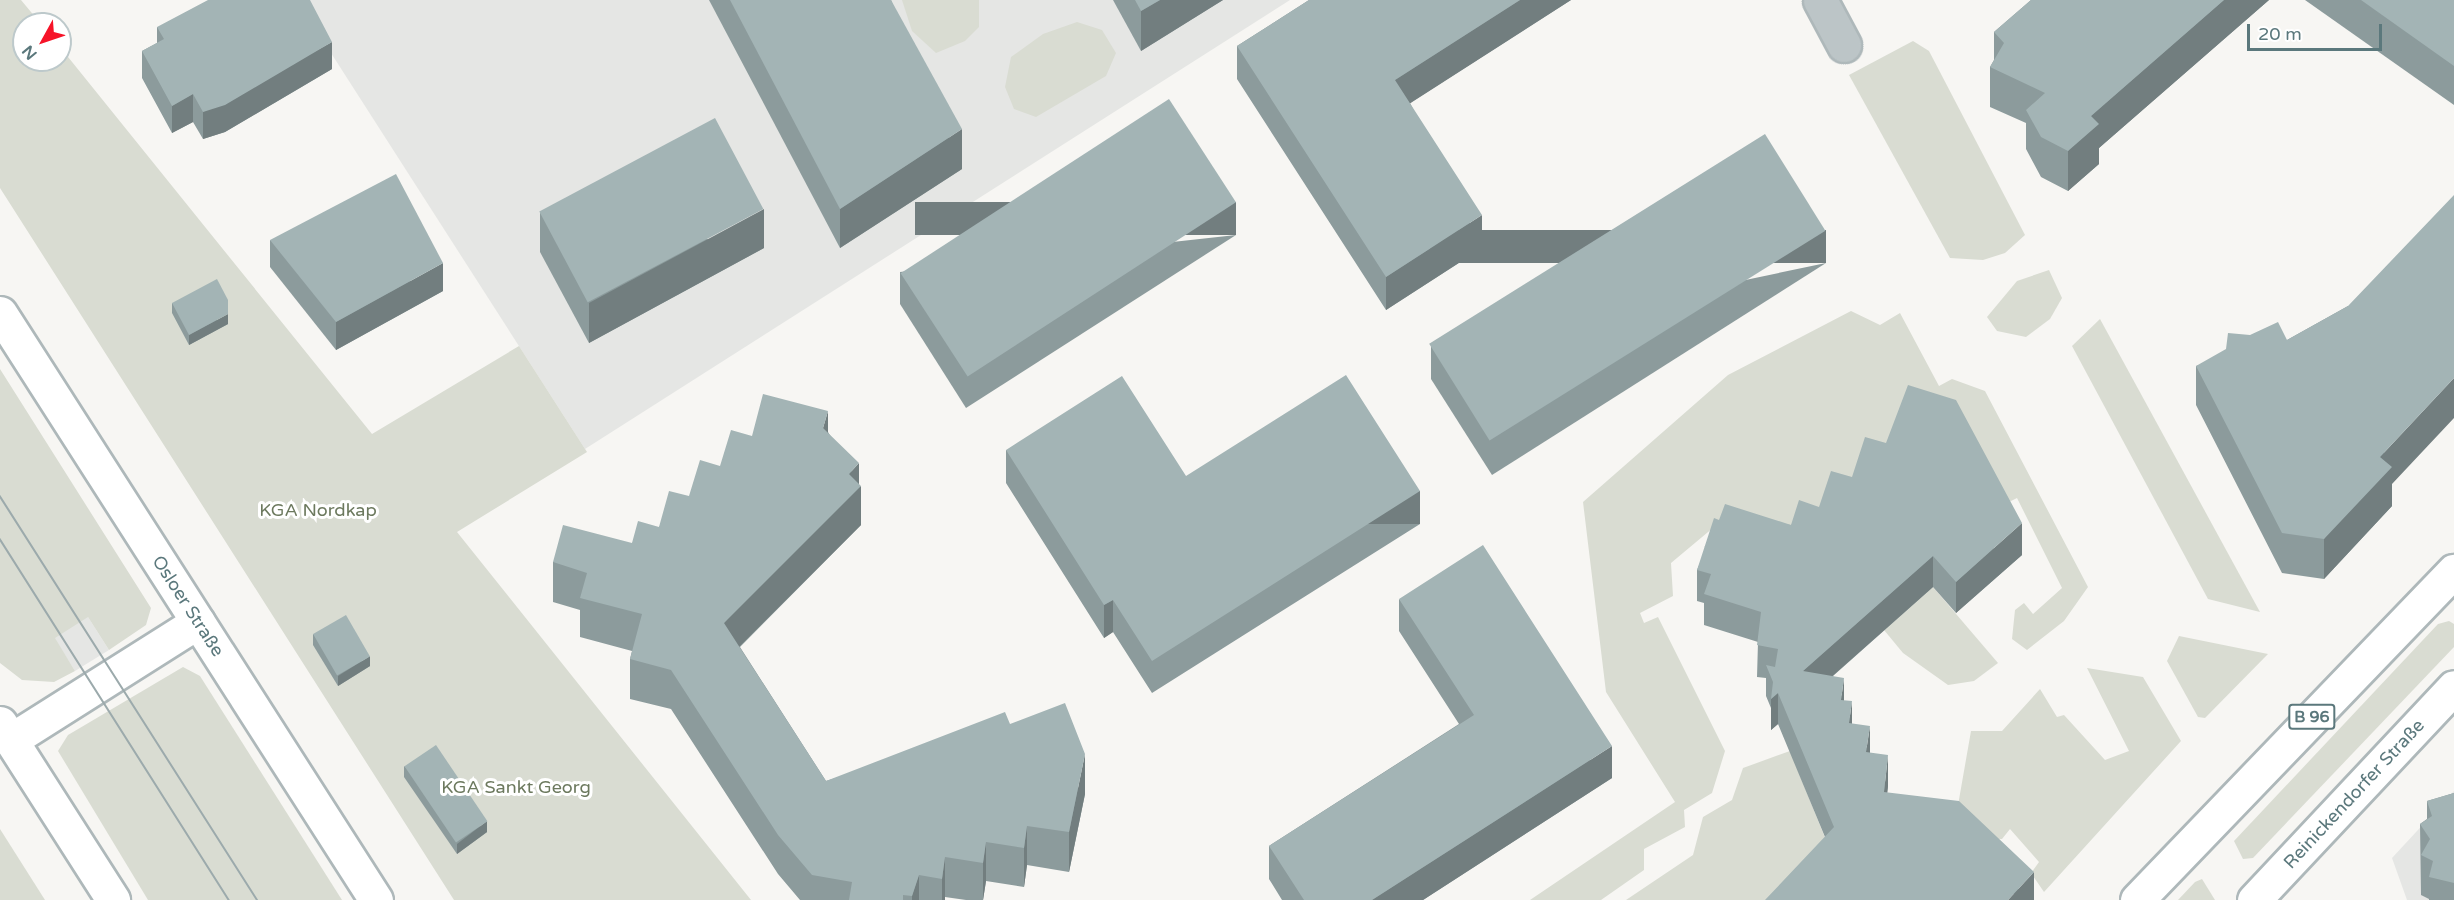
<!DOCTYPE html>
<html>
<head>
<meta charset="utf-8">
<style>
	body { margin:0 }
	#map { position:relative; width:2454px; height:900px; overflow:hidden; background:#f7f6f3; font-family:"Varela Round",sans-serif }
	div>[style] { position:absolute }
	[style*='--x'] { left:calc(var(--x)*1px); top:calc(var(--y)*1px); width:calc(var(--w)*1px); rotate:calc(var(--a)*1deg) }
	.built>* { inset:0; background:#e5e6e4 }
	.green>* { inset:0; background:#d9dcd2 }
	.roads { filter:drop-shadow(2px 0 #aeb8ba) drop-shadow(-2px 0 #aeb8ba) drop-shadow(0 2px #aeb8ba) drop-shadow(0 -2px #aeb8ba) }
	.minor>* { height:33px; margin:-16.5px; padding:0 16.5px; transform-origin:16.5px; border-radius:16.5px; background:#bcc5c7 }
	.major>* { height:33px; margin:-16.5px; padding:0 16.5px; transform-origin:16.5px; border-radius:16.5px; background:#fff }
	.tram>* { height:1.5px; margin:-0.75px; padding:0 0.75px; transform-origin:0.75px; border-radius:0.75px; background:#9caaac }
	.wall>* { inset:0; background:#8c9b9c }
	.shaded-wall>* { inset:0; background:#727e7f; transform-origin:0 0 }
	.building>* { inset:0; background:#a3b4b5; transform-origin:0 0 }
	span { translate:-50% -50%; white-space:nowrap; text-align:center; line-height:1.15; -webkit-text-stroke:6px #fff; paint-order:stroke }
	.shield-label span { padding:2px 4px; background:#fff; border:2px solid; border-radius:4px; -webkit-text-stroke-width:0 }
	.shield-label { font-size:16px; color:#5b787c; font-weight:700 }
	.park-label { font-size:18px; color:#6c795e }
	.street-label { font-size:18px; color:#5b787c }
	.north { position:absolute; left:12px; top:12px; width:60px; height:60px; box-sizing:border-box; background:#fff; border:2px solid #bdc9cb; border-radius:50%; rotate:230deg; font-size:16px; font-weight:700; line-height:24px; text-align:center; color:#5b787c }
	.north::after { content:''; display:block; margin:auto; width:21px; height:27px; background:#f61429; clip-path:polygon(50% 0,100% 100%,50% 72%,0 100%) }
	.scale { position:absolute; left:2247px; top:24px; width:135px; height:27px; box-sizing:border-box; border:3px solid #5b787c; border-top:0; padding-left:8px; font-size:18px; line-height:21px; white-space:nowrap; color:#5b787c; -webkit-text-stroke:4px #fff; paint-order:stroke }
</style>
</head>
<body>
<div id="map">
	<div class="built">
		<i style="clip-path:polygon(297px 0,1290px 0,585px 449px)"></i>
		<i style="clip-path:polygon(0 478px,109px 650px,75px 671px,0 553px)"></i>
		<i style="clip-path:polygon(2454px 791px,2454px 900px,2407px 900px,2392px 858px)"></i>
	</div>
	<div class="green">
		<i style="clip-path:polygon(0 0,21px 0,41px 24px,24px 24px,24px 60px,60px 60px,60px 47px,372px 434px,519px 346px,587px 452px,457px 532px,751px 900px,454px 900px,0 188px)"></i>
		<i style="clip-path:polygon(902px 0,979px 0,979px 27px,965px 41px,936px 53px,912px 31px)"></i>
		<i style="clip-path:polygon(1077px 22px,1102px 30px,1116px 53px,1106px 76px,1036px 117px,1014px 109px,1005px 87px,1011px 57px,1043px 34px)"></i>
		<i style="clip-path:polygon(1913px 41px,1929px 51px,2025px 235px,2005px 253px,1983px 260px,1950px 258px,1849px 75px)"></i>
		<i style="clip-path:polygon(2049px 270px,2062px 298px,2050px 319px,2026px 337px,1997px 331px,1987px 317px,2017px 281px)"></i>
		<i style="clip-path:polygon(1851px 311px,1880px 325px,1900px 313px,1939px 386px,1952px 379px,1985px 391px,2088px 587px,2064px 621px,2027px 650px,2012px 639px,2015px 610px,2024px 603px,2033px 614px,2062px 588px,2017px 498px,1997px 508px,1819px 538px,1719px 552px,1704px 547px,1730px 524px,1726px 517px,1671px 563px,1673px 596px,1640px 613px,1644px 623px,1658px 617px,1725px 751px,1712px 793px,1684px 810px,1685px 827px,1644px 849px,1644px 870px,1601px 900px,1530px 900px,1675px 802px,1606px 692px,1583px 502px,1728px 375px)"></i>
		<i style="clip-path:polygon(2100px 319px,2260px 612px,2208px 599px,2072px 346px)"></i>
		<i style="clip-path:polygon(0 369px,151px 608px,146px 625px,109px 650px,88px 617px,55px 638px,75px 671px,54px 682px,22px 680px,0 663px)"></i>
		<i style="clip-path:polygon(1933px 587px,1998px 663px,1974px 681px,1948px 685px,1903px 653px,1884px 630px)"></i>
		<i style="clip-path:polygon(2449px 621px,2454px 624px,2454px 647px,2253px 858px,2243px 859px,2234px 841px,2438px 624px)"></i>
		<i style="clip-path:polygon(2179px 636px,2268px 654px,2205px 718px,2198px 717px,2167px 661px)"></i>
		<i style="clip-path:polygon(183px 667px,200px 676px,342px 900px,148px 900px,58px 751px,68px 735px)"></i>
		<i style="clip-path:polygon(2087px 668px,2143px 677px,2181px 741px,2044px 892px,2031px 873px,2039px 862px,2010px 829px,2002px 839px,1991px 840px,1957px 811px,1971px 731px,2002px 731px,2040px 689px,2057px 717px,2064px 715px,2105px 760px,2129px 751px)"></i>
		<i style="clip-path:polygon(1790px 751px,1836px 865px,1795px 900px,1626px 900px,1693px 855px,1703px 817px,1732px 800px,1743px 768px)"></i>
		<i style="clip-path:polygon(0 829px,45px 900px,0 900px)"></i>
		<i style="clip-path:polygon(2202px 879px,2215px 900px,2178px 900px,2195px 882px)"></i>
	</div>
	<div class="roads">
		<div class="minor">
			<i style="--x:1820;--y:0;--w:51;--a:61.9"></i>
		</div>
		<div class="major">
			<i style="--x:0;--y:313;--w:697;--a:57.36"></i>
			<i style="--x:0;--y:723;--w:210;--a:57.4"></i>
			<i style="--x:11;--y:740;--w:221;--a:-32.3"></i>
			<i style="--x:2137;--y:900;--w:457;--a:-46.1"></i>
			<i style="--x:2254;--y:900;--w:292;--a:-46.8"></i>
		</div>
	</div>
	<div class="tram">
		<i style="--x:0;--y:496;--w:479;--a:57.5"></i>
		<i style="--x:0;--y:539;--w:428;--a:57.6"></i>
	</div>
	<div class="wall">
		<i style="clip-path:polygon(709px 0,891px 0,962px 169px,840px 248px)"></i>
		<i style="clip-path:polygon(1113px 0,1223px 0,1141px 51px)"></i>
		<i style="clip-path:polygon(1309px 0,1571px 0,1410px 103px,1482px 248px,1386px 310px,1237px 79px,1237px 46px)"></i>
		<i style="clip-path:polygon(2031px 0,2269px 0,2099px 148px,2099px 164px,2068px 191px,2041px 177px,2026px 149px,2026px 123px,1990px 107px,1990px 67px,1994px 60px,1994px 32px)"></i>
		<i style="clip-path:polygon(2305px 0,2454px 0,2454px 105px)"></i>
		<i style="clip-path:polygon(157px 27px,332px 69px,225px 132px,203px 139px,193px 122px,172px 133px,142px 78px,142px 51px,157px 43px)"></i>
		<i style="clip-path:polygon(540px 213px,764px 248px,589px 343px,540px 252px)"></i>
		<i style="clip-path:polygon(1236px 235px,966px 408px,900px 304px,900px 272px)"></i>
		<i style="clip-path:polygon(270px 240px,443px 291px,336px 350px,270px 267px)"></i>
		<i style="clip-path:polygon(1826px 263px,1492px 475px,1431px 379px,1431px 346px)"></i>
		<i style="clip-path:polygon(172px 303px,228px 324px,189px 345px,172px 313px)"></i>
		<i style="clip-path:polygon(2348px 306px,2392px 484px,2392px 506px,2324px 579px,2282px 573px,2196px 405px,2196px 366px,2287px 340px)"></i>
		<i style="clip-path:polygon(828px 432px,859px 484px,861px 525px,740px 647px,826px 781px,1010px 724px,1085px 794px,1069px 872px,1027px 865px,1024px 887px,986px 881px,983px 900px,966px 900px,945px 897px,945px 900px,800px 900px,778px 874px,671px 709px,630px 699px,630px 659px,632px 651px,580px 637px,580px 610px,553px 602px,553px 562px,632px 543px,659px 527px,752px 436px)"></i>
		<i style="clip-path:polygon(1006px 450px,1186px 476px,1420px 524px,1152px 693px,1113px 632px,1104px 638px,1006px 483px)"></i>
		<i style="clip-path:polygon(1819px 507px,2022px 555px,1956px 613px,1933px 587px,1833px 676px,1844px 701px,1852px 724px,1870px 753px,1888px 786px,1887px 793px,2034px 900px,1825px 837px,1778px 724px,1771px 730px,1771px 708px,1766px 696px,1766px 678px,1757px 677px,1758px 642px,1704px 625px,1704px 603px,1697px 601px,1697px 570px,1719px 520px,1791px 525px)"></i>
		<i style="clip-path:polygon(1399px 599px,1612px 778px,1423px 900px,1282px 900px,1269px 879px,1269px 846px,1459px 724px,1399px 631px)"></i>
		<i style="clip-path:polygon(313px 634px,370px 666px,338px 686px,313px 645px)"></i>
		<i style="clip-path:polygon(404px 766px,487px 832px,457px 854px,404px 777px)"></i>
		<i style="clip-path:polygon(2454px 793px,2454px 900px,2429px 900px,2429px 899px,2421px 895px,2420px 824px,2427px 819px,2427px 801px)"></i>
	</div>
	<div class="shaded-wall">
		<i style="clip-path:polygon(1160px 0,1223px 0,1141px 51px,1141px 11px)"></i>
		<i style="clip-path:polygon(1520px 0,1571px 0,1395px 113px,1395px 80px)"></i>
		<i style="clip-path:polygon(2224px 0,2269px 0,2099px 148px,2099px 164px,2068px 191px,2068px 151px,2091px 116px)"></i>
		<i style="clip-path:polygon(332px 42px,332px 69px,225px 132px,203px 139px,203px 112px)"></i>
		<i style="clip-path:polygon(193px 94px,193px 122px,172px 133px,172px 106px)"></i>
		<i style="clip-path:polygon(962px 129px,962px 169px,840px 248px,840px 209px)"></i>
		<i style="left:1236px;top:202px;width:33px;height:321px;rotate:90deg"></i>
		<i style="clip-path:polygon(764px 209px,764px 248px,589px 343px,589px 303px)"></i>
		<i style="clip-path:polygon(1482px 215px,1482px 248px,1386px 310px,1386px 277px)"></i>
		<i style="left:1826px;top:230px;width:33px;height:396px;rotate:90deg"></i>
		<i style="clip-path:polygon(443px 263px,443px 291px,336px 350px,336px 322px)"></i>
		<i style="clip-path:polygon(228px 314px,228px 324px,189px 345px,189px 335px)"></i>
		<i style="clip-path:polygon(2454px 378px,2454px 418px,2392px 484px,2392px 506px,2324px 579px,2324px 539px,2380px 457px)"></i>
		<i style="clip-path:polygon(828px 411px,828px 451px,823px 428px)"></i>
		<i style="clip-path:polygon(859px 463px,859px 487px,861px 486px,861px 525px,724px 662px,724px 623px,849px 474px)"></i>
		<i style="left:1420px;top:491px;width:33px;height:317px;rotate:90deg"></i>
		<i style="clip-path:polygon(2022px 523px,2022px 555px,1956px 613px,1956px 582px)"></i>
		<i style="clip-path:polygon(1933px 556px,1933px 587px,1803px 702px,1803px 671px)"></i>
		<i style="clip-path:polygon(1113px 600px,1113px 632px,1104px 638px,1104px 605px)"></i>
		<i style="clip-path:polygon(370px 656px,370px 666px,338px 686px,338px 676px)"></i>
		<i style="clip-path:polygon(1844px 678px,1844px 709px,1841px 700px)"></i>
		<i style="clip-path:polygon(1778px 693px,1778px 724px,1771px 730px,1771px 699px)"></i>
		<i style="clip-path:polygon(1852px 701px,1852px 733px,1849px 723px)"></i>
		<i style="clip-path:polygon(1870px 726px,1870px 757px,1866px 752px)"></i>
		<i style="clip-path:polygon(1612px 746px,1612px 778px,1423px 900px,1372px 900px)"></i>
		<i style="clip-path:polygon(1085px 754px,1085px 794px,1069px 872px,1069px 832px)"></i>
		<i style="clip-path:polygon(1888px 755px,1888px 786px,1884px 823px,1884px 792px)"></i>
		<i style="clip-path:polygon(487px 821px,487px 832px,457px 854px,457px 844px)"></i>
		<i style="clip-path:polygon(1027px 826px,1027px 865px,1024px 887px,1024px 848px)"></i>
		<i style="clip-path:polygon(986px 842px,986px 881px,983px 900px,983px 863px)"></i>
		<i style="clip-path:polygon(945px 857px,945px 900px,942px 900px,942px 879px)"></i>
		<i style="clip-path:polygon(2034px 872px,2034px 900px,2008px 900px)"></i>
		<i style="clip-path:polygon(919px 875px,919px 900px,912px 900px,912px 896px)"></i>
	</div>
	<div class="building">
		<i style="clip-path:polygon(208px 0,310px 0,332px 42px,225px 105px,203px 112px,193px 94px,172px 106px,142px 51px,164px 39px,157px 27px)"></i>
		<i style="clip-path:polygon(730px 0,891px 0,962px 129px,840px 209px)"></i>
		<i style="clip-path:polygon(1135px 0,1160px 0,1141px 11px)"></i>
		<i style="clip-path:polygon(1309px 0,1520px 0,1395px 80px,1482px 215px,1386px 277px,1237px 46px)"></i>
		<i style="clip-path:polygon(2031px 0,2224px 0,2091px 116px,2099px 124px,2068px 151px,2041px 137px,2026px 110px,2045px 93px,1990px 67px,2004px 43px,1994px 32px)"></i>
		<i style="clip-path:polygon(2361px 0,2454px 0,2454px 66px)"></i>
		<i style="left:1169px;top:99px;width:123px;height:320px;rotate:57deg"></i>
		<i style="left:715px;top:118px;width:103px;height:199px;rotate:62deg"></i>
		<i style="left:1765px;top:134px;width:114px;height:396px;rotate:58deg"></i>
		<i style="clip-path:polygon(396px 174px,443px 263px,336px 322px,270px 240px)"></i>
		<i style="clip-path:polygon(2454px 195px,2454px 378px,2380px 457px,2392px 467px,2324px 539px,2282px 533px,2196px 366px,2226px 349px,2228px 333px,2250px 335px,2278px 322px,2287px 340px,2348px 306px)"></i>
		<i style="clip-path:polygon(217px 279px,228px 300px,228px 314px,189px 335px,172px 303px)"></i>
		<i style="clip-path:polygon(1346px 375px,1420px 491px,1152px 661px,1113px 600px,1104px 605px,1006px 450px,1122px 376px,1186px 476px)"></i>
		<i style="clip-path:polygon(1908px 385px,1956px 400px,2022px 523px,1956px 582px,1933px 556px,1803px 671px,1844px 678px,1841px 700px,1852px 701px,1849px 723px,1870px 726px,1866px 752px,1888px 755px,1884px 792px,1959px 801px,2034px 872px,2008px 900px,1765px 900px,1834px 827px,1778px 693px,1771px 699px,1773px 682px,1766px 665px,1775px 667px,1778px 649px,1757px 645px,1761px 612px,1704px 594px,1711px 574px,1697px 570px,1714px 518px,1719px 520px,1725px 504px,1791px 525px,1799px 500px,1819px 507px,1831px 471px,1852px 477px,1865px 437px,1886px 443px)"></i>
		<i style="clip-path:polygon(763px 394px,828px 411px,823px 428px,859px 463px,849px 474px,861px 486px,724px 623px,826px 781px,1005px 712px,1010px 724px,1065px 703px,1085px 754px,1069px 832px,1027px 826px,1024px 848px,986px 842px,983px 863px,945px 857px,942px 879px,919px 875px,912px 896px,903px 895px,903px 900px,849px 900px,852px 882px,812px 875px,778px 835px,671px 670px,630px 659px,642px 614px,580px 598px,587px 573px,553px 562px,563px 525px,632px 543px,638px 521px,659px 527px,669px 491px,689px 496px,700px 460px,720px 466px,731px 430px,752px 436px)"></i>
		<i style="clip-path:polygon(1483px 545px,1612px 746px,1372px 900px,1304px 900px,1269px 846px,1474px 715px,1399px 599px)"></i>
		<i style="left:346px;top:615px;width:48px;height:38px;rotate:60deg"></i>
		<i style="left:436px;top:745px;width:92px;height:38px;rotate:56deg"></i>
		<i style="clip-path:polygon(2454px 793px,2454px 883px,2429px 877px,2433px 861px,2421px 855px,2430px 839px,2420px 824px,2432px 816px,2427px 801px)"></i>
	</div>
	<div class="shield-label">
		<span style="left:2312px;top:717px">B 96</span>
	</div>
	<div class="park-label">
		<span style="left:318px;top:510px">KGA Nordkap</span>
		<span style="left:516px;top:787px">KGA Sankt Georg</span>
	</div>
	<div class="street-label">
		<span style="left:188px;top:606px;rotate:57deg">Osloer Straße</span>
		<span style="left:2354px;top:794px;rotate:-47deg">Reinickendorfer Straße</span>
	</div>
	<div class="north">N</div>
	<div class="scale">20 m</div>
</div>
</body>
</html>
